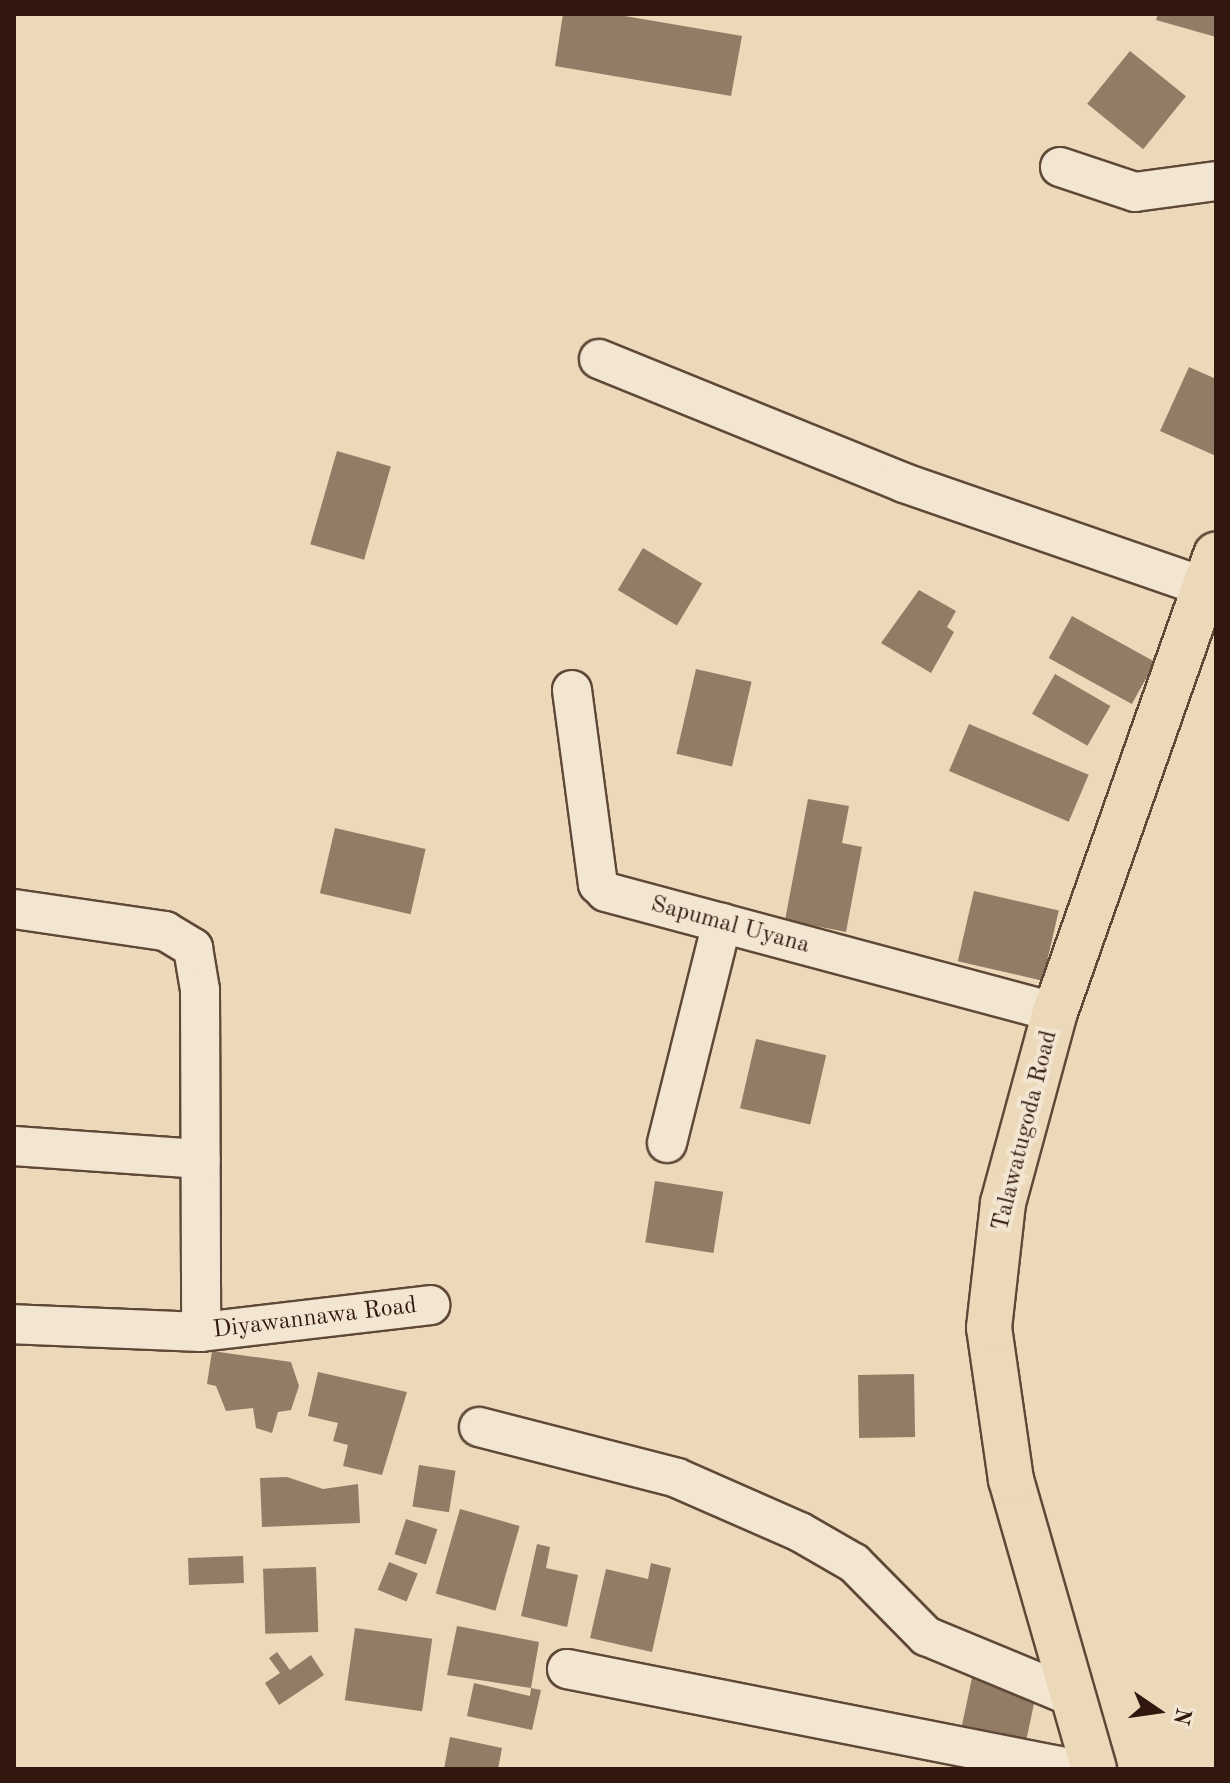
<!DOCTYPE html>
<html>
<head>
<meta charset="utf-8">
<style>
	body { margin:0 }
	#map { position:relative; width:1230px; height:1783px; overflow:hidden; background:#ebd9b9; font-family:"Old Standard TT",serif }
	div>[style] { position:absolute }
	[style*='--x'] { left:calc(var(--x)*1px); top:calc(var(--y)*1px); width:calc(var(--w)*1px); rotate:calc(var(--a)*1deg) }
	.building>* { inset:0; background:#927c66; transform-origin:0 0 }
	.roads { filter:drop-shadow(2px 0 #604838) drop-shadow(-2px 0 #604838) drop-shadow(0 2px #604838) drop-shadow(0 -2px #604838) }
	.street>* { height:38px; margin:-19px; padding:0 19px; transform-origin:19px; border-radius:19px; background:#f2e6d2 }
	.primary>* { height:44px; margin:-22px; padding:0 22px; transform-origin:22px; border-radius:22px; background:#ebd9b9 }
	span { translate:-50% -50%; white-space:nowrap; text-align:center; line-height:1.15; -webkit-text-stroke:8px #f2e6d2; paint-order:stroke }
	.street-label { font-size:24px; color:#31170d }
	.frame { position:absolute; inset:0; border:16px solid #31170d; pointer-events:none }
	.north { position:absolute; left:1118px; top:1671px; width:80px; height:80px; -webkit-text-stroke:6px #f2e6d2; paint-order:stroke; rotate:103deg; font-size:22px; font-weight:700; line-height:32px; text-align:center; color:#31170d }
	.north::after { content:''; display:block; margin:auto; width:28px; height:36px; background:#31170d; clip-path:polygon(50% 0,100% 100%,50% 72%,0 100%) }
</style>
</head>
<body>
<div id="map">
	<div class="building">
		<i style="clip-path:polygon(563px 14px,613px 14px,742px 36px,731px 96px,555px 66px)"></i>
		<i style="clip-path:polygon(1158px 14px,1216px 14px,1216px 37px,1156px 20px)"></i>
		<i style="left:1130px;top:51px;width:72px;height:68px;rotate:39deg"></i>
		<i style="clip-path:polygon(1189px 367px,1216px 379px,1216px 456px,1160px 431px)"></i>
		<i style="left:337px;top:451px;width:56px;height:97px;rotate:16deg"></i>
		<i style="left:643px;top:548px;width:69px;height:49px;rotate:31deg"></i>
		<i style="clip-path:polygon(919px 590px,956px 611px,947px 627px,954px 632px,931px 673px,881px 643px)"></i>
		<i style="left:1072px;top:616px;width:95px;height:48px;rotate:29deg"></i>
		<i style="left:696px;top:669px;width:57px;height:87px;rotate:13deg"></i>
		<i style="left:1055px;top:674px;width:64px;height:46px;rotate:30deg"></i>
		<i style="left:969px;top:724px;width:130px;height:51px;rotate:23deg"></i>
		<i style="clip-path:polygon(808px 799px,849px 806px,842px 843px,862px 847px,846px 932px,785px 920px)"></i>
		<i style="left:335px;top:828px;width:93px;height:67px;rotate:13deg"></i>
		<i style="left:974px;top:891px;width:87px;height:72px;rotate:13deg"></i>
		<i style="left:756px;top:1039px;width:72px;height:71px;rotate:13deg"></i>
		<i style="left:655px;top:1181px;width:69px;height:62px;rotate:9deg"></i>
		<i style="clip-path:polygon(212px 1351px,291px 1362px,299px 1386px,291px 1410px,278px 1412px,272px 1433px,256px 1428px,253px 1408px,226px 1411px,216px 1386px,207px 1384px)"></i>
		<i style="clip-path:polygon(318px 1372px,407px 1392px,382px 1475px,343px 1466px,348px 1445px,333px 1441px,338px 1423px,308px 1416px)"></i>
		<i style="left:914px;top:1374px;width:63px;height:56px;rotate:89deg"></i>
		<i style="left:419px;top:1465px;width:37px;height:42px;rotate:9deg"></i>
		<i style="clip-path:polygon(287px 1477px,323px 1489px,358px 1484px,360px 1523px,262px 1527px,260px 1478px)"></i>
		<i style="left:460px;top:1509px;width:62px;height:88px;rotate:16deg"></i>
		<i style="left:406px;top:1519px;width:33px;height:37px;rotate:18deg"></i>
		<i style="clip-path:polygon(537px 1544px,550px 1547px,546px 1568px,578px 1575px,567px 1627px,521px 1616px)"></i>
		<i style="left:243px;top:1556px;width:27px;height:55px;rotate:88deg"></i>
		<i style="left:389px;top:1562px;width:31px;height:30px;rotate:22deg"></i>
		<i style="clip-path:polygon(651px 1563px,671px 1568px,652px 1652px,590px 1638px,606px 1569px,648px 1579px)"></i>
		<i style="left:316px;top:1567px;width:65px;height:53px;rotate:88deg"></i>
		<i style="clip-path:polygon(457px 1626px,539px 1642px,531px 1688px,541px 1690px,532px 1730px,467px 1716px,474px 1683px,530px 1696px,531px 1688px,447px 1675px)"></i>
		<i style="left:355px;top:1628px;width:78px;height:73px;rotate:8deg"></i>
		<i style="clip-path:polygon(277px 1652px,290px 1670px,311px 1655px,324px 1675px,279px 1705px,265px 1683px,280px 1673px,269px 1658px)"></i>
		<i style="left:972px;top:1678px;width:66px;height:50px;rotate:12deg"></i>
		<i style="clip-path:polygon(450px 1737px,502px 1748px,498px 1769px,444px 1769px)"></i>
	</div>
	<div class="roads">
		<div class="street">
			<i style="--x:1060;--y:167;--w:79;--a:18.4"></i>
			<i style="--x:1135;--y:192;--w:82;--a:-7.7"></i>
			<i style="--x:599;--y:359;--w:329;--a:22.1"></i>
			<i style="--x:904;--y:483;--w:315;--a:19.1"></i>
			<i style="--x:572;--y:690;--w:196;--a:82.4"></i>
			<i style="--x:598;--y:884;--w:11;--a:45"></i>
			<i style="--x:606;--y:892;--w:465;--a:15"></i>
			<i style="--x:14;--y:909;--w:153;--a:8.3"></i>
			<i style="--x:165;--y:931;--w:33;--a:31"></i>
			<i style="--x:193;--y:948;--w:43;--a:80.5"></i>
			<i style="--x:200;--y:990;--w:342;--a:89.8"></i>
			<i style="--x:201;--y:1332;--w:187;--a:-177.6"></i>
			<i style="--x:667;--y:1143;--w:227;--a:-76"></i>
			<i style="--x:14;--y:1146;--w:187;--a:4"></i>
			<i style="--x:201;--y:1332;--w:231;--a:-6.7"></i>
			<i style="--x:479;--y:1427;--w:204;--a:14.4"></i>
			<i style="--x:677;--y:1478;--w:134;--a:23.7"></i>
			<i style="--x:800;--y:1532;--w:62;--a:29.9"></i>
			<i style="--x:854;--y:1563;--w:103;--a:45.4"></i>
			<i style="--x:926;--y:1636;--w:159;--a:22.5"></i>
			<i style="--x:567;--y:1669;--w:518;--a:11.14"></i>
		</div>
		<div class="primary">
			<i style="--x:1094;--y:1769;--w:301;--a:-106"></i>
			<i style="--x:1011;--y:1480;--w:154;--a:-98.2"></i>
			<i style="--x:989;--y:1328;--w:126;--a:-83.6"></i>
			<i style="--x:1003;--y:1203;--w:198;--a:-74.8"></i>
			<i style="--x:1055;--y:1012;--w:485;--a:-70.6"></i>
		</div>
	</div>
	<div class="street-label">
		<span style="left:730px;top:926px;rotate:15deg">Sapumal Uyana</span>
		<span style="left:1026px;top:1131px;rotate:-76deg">Talawatugoda Road</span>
		<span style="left:315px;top:1319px;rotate:-7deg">Diyawannawa Road</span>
	</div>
	<div class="frame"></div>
	<div class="north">N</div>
</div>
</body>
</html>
